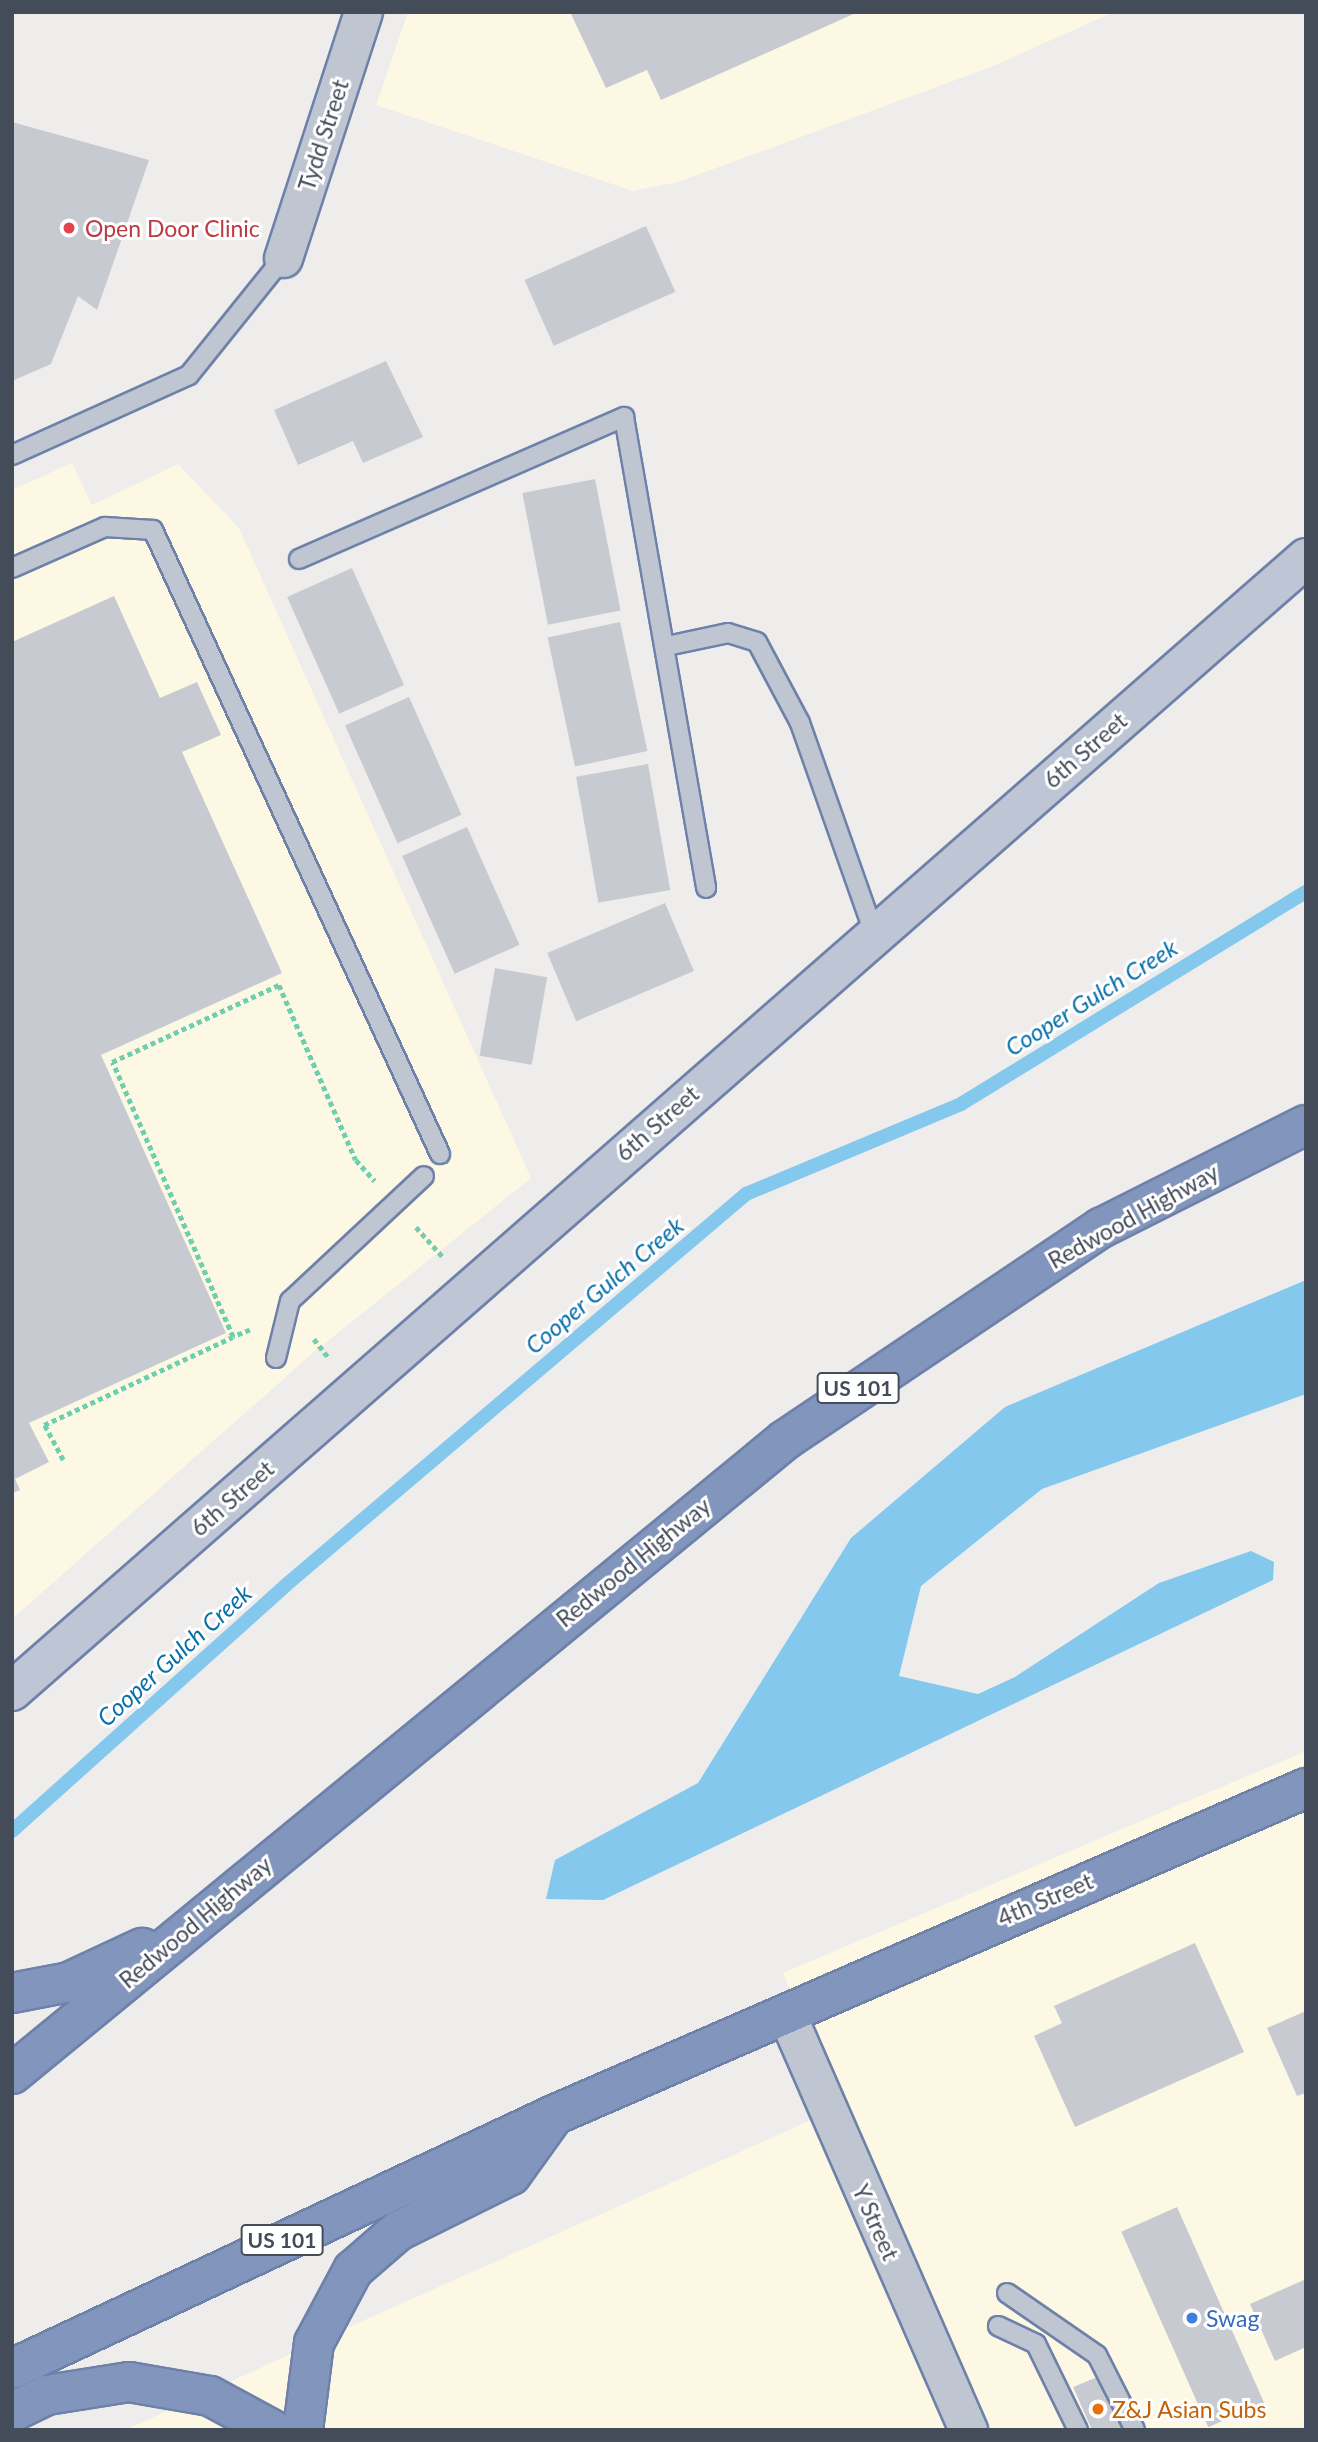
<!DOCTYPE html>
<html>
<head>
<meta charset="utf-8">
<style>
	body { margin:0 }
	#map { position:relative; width:1318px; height:2442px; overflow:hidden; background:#efecec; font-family:Lato,sans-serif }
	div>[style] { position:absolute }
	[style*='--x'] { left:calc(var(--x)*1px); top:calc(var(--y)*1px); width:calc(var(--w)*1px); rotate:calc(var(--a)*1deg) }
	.commercial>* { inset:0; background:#fcf8e3 }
	.water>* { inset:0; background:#84c8ee }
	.stream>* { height:14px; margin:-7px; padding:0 7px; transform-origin:7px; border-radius:7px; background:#84c8ee }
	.building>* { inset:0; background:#c8cad2; transform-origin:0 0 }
	.path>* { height:4.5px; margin-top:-2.25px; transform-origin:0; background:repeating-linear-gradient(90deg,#6fcead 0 5px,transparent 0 8.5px) }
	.roads { filter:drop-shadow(2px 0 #6d81a9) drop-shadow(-2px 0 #6d81a9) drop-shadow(0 2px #6d81a9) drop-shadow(0 -2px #6d81a9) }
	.lane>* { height:18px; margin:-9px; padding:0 9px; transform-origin:9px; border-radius:9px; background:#bfc6d2 }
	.street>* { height:37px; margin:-18.5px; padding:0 18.5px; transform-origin:18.5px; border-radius:18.5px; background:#bfc6d2 }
	.secondary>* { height:38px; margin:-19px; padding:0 19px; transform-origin:19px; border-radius:19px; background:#bec6d6 }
	.highway>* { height:38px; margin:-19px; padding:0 19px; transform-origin:19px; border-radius:19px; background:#8296bd }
	.dots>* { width:19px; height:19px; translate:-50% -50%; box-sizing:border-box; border:4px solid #fff; border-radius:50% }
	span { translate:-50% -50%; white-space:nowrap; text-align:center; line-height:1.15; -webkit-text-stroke:6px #fff; paint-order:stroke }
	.shield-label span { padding:2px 5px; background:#fff; border:2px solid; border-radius:5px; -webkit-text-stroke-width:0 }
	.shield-label { font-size:21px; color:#444c5a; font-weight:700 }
	.street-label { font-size:23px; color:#444c5a }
	.health-label { font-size:23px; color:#be3a42 }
	.left { translate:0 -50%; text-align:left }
	.shop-label { font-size:23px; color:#366cbe }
	.food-label { font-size:23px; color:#c56008 }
	.water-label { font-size:24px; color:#086fa9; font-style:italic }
	.frame { position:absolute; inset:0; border:14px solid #444c5a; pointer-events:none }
</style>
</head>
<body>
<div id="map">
	<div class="commercial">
		<i style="clip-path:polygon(408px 12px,1114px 12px,991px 67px,678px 182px,633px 191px,376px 105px)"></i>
		<i style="clip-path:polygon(72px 463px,92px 505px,178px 464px,239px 528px,531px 1178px,314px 1352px,12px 1619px,12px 490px)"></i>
		<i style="clip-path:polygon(1306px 1751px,1306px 2427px,984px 2430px,783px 1973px)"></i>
		<i style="clip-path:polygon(818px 2117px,953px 2430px,125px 2430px,367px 2319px)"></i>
	</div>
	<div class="water">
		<i style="clip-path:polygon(1306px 1280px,1306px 1394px,1042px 1489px,921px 1586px,899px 1676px,978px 1694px,1015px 1677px,1159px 1583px,1251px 1551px,1274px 1562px,1273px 1580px,603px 1900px,546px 1899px,555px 1860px,698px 1783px,851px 1538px,1005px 1407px)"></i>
	</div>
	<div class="stream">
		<i style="--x:12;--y:1831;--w:368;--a:-41.9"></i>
		<i style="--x:286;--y:1585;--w:604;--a:-40.36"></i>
		<i style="--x:746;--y:1194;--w:233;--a:-22.7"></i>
		<i style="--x:961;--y:1104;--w:405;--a:-31.6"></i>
	</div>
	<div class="building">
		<i style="clip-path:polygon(570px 12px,858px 12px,661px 100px,647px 70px,606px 88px)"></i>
		<i style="clip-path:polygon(12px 122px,149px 160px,97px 310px,78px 296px,51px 364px,12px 381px)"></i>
		<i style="left:646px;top:226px;width:72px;height:133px;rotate:66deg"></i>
		<i style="clip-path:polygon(386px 361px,423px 437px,363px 463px,353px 441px,298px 465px,274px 410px)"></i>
		<i style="left:595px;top:479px;width:134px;height:74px;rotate:79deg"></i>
		<i style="left:352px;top:568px;width:128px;height:71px;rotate:66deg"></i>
		<i style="clip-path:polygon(114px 596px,160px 698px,197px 682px,221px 735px,182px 752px,282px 973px,101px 1055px,226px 1333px,29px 1423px,49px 1462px,15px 1479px,20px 1490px,12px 1493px,12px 642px)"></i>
		<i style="left:620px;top:622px;width:132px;height:74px;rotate:78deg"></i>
		<i style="left:409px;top:697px;width:129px;height:70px;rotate:66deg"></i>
		<i style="left:648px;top:764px;width:128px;height:73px;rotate:80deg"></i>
		<i style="left:467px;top:827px;width:129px;height:71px;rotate:66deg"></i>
		<i style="left:665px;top:903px;width:74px;height:128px;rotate:67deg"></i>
		<i style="left:495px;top:968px;width:53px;height:89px;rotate:10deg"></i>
		<i style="clip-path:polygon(1195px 1943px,1244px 2052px,1075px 2127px,1034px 2036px,1062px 2023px,1054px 2006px)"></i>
		<i style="clip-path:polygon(1306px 2011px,1306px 2093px,1297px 2096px,1267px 2028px)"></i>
		<i style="left:1177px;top:2207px;width:214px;height:61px;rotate:66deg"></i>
		<i style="clip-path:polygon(1306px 2279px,1306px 2347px,1275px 2361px,1250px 2304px)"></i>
		<i style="clip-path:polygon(1100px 2376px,1124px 2430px,1092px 2430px,1073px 2387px)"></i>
	</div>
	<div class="path">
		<i style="--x:416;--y:1227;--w:40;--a:48"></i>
		<i style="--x:250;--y:1330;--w:18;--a:158"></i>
		<i style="--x:233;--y:1337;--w:300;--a:-113.7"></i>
		<i style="--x:112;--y:1062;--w:184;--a:-24.8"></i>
		<i style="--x:279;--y:985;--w:191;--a:66.3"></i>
		<i style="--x:356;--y:1160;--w:28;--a:48"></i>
		<i style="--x:314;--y:1339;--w:23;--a:52"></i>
		<i style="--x:63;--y:1460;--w:40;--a:-118"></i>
		<i style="--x:44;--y:1425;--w:208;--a:-25"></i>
	</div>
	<div class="roads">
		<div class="lane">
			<i style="--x:12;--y:455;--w:194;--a:-24.3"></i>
			<i style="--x:189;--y:375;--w:150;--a:-51.2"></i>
			<i style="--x:299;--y:559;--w:355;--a:-23.6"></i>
			<i style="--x:624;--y:417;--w:478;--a:80.1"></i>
			<i style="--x:12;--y:568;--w:102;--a:-23.8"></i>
			<i style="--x:105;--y:527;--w:48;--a:3.6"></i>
			<i style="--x:153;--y:530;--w:687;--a:65.3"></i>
			<i style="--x:667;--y:646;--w:62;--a:-12"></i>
			<i style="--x:728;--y:633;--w:30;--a:17"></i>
			<i style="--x:757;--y:642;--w:92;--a:62"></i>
			<i style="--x:800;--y:723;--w:223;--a:70.6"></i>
			<i style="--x:276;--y:1358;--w:59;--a:-76.2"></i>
			<i style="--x:290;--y:1301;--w:183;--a:-43"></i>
			<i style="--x:1007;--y:2293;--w:109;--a:34.6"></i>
			<i style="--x:1097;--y:2355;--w:84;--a:63.1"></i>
			<i style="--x:998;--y:2326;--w:42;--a:25.3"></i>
			<i style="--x:1036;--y:2344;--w:96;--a:64"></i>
		</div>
		<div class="street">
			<i style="--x:283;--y:258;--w:259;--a:-72"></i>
			<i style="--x:786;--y:2013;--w:455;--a:66.4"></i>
		</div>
		<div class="secondary">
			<i style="--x:12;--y:1691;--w:1720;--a:-41.2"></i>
		</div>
		<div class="highway">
			<i style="--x:12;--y:1993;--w:58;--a:-10.9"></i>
			<i style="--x:69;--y:1982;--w:81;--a:-25"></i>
			<i style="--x:12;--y:2074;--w:1000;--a:-39.36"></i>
			<i style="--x:785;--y:1440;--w:381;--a:-33.9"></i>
			<i style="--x:1101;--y:1228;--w:229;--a:-26.7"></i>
			<i style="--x:12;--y:2369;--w:599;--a:-25.11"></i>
			<i style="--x:554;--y:2115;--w:820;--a:-23.5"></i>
			<i style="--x:12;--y:2412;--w:39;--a:-26"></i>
			<i style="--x:47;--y:2395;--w:83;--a:-9"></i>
			<i style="--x:129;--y:2382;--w:82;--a:9.8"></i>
			<i style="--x:210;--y:2396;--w:72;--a:28.4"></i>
			<i style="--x:303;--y:2430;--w:88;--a:-82.8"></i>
			<i style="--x:314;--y:2343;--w:83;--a:-61.9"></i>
			<i style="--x:353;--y:2270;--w:60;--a:-40.9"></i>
			<i style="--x:398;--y:2231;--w:126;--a:-26.4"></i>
			<i style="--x:511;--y:2175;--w:74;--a:-54.4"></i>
		</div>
	</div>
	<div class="dots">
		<i style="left:69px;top:228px;background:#e0444e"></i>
		<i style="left:1192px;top:2318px;background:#3f7fe0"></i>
		<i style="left:1098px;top:2409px;background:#e8710a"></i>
	</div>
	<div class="shield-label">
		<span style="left:858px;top:1388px">US 101</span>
		<span style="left:282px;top:2240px">US 101</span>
	</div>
	<div class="street-label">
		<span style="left:323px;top:135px;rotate:-72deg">Tydd Street</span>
		<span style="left:1085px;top:750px;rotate:-41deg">6th Street</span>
		<span style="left:657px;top:1123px;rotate:-41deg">6th Street</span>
		<span style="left:1133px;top:1216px;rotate:-29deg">Redwood Highway</span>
		<span style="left:232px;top:1498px;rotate:-41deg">6th Street</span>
		<span style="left:633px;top:1562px;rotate:-39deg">Redwood Highway</span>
		<span style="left:1045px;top:1899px;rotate:-23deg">4th Street</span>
		<span style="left:195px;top:1922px;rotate:-40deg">Redwood Highway</span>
		<span style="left:876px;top:2222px;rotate:66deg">Y Street</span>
	</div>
	<div class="health-label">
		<span class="left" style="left:85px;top:228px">Open Door Clinic</span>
	</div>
	<div class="shop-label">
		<span class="left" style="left:1206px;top:2318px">Swag</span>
	</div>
	<div class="food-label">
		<span class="left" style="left:1112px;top:2409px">Z&amp;J Asian Subs</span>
	</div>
	<div class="water-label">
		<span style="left:1091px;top:997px;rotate:-32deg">Cooper Gulch Creek</span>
		<span style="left:604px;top:1285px;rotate:-40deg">Cooper Gulch Creek</span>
		<span style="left:174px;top:1655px;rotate:-42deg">Cooper Gulch Creek</span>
	</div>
	<div class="frame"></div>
</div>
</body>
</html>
